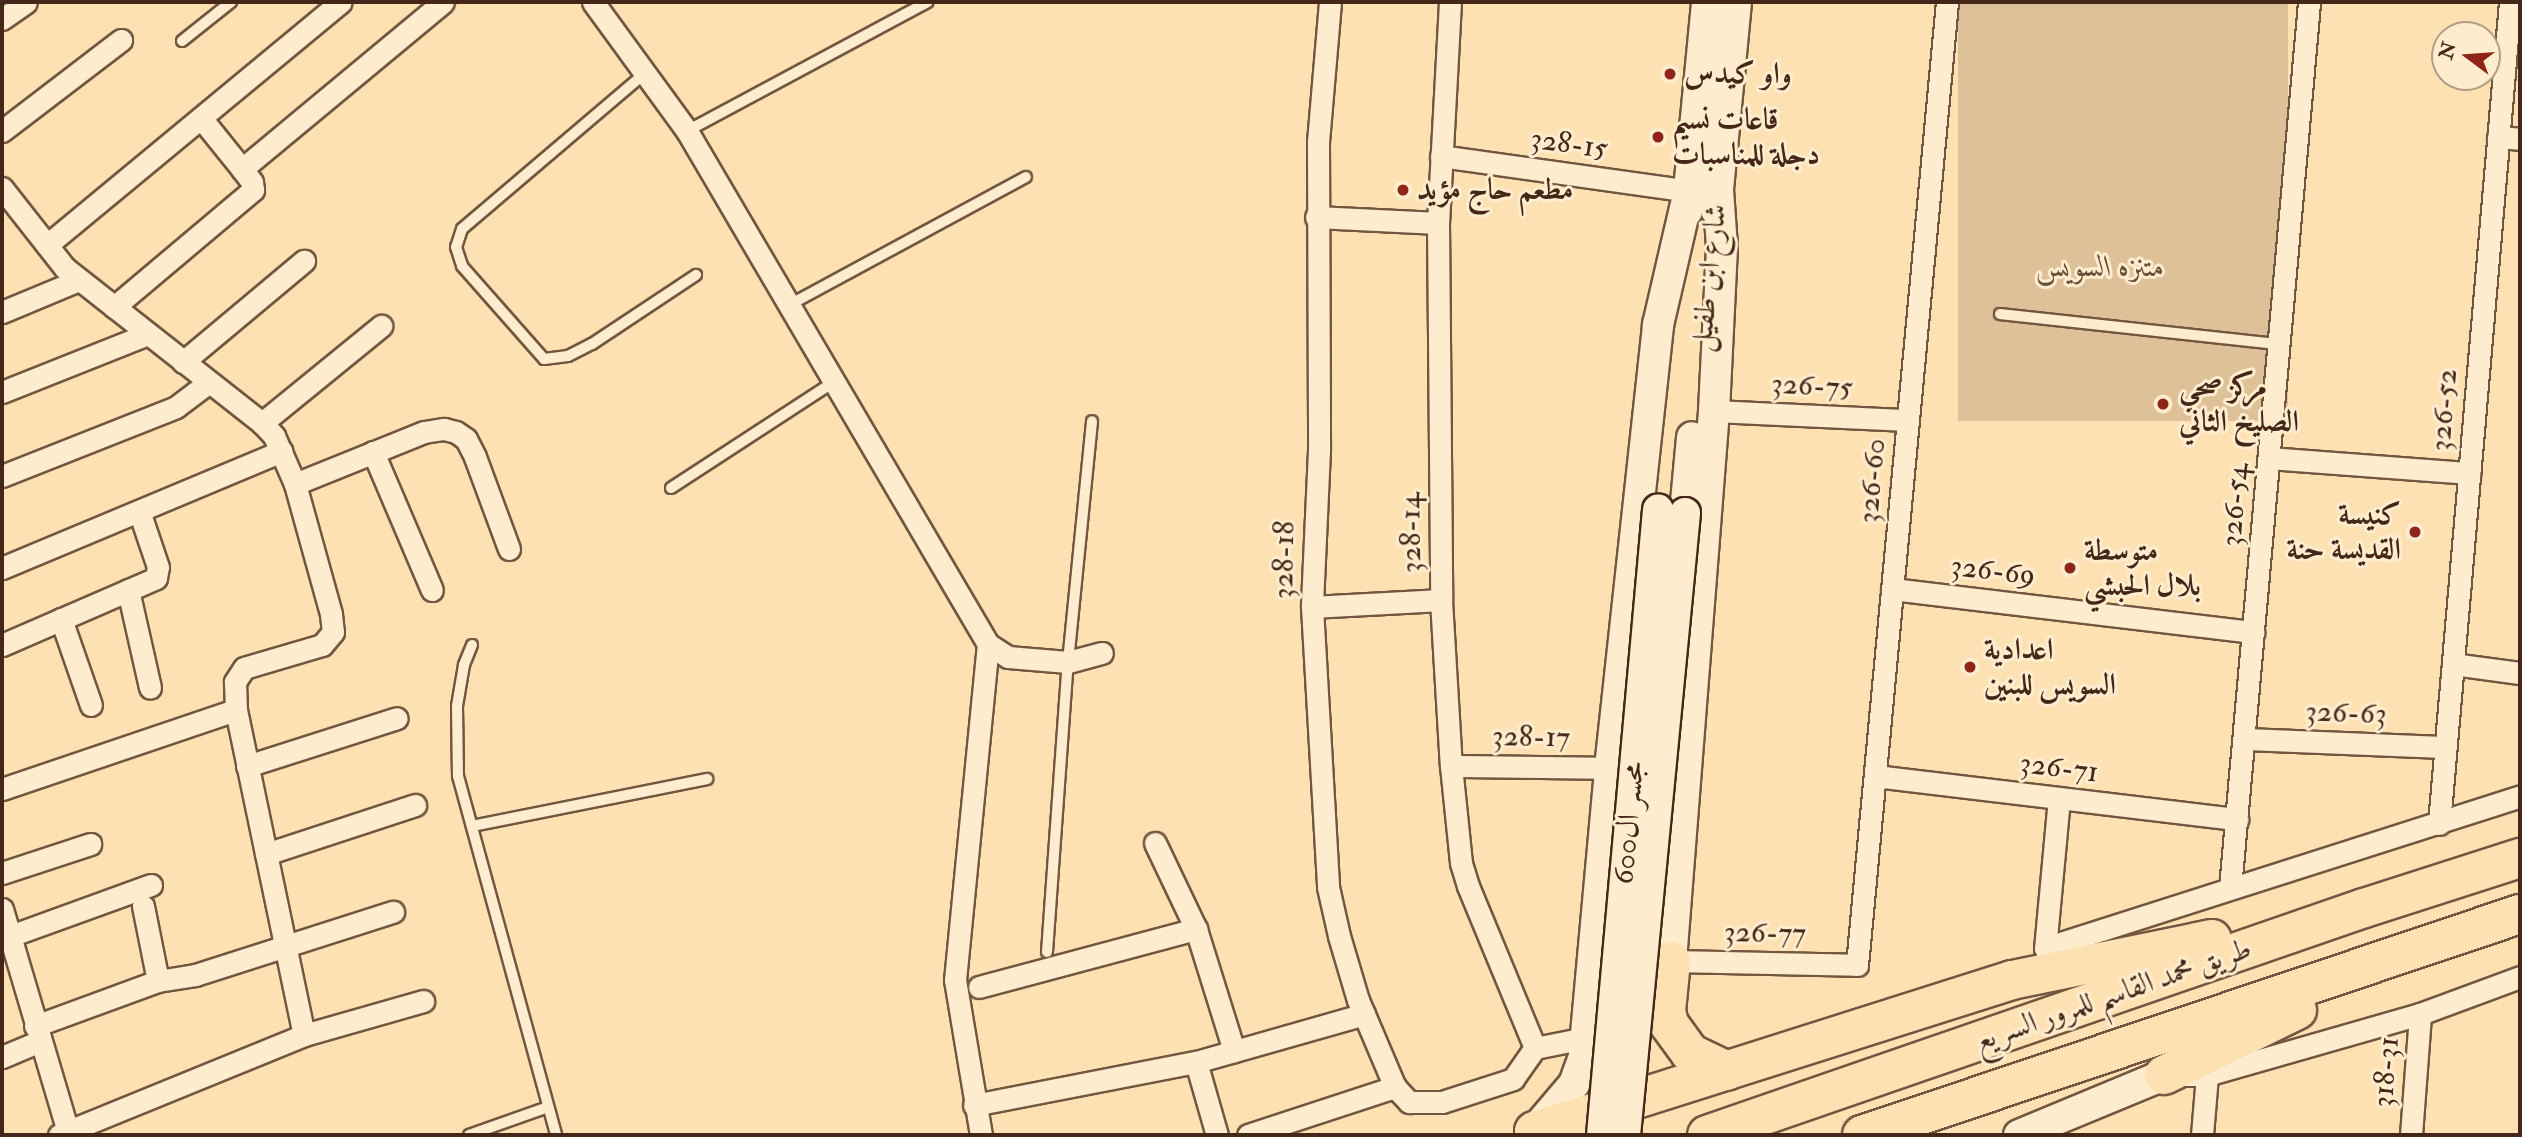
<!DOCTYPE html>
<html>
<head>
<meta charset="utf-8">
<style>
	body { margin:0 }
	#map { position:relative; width:2522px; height:1137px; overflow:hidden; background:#fee1b3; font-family:"IM FELL Double Pica",Amiri,serif }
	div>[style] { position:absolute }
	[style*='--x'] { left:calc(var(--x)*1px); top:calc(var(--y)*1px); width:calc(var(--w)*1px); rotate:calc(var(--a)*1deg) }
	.green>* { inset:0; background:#dec199; transform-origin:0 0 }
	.roads { filter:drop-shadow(2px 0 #72563f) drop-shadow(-2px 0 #72563f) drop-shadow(0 2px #72563f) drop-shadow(0 -2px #72563f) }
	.lane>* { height:10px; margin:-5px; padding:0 5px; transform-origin:5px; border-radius:5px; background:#feecce }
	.street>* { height:21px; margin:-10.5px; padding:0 10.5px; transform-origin:10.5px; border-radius:10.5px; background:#feecce }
	.secondary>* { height:30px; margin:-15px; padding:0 15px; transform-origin:15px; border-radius:15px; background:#feecce }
	.highway>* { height:38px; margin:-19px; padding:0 19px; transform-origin:19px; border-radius:19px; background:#fee1b3 }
	.bridges { filter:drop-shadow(2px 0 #442718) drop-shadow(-2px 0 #442718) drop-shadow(0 2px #442718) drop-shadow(0 -2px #442718) }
	.secondary-bridge>* { height:30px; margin:-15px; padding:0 15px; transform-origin:15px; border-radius:15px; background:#feecce }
	.dots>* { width:19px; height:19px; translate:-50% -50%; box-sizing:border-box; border:4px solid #feecce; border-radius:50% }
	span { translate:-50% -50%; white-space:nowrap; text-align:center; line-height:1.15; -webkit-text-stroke:6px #feecce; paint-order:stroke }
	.poi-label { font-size:30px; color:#442718; font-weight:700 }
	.left { translate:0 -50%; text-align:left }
	.right { translate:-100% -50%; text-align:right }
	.street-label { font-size:30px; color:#442718 }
	.park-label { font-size:30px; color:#6a4e38; font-style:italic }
	.frame { position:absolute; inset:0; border:4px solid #442718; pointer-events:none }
	.north { position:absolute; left:2431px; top:21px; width:70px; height:70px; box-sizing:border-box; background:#feecce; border:2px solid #b49d85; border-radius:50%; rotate:286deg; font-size:19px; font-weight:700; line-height:28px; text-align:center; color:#442718 }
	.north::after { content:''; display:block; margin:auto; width:24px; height:32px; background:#8f2418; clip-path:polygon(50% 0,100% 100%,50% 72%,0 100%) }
</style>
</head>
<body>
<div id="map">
	<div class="green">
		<i style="left:1958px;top:2px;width:330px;height:419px"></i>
	</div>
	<div class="roads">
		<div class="lane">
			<i style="--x:182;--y:41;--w:63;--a:-38.5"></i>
			<i style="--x:644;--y:74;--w:239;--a:139.6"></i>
			<i style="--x:462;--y:229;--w:19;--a:108"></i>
			<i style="--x:456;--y:247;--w:20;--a:72"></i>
			<i style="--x:462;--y:266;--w:124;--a:48.6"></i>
			<i style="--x:544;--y:359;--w:24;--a:-7"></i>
			<i style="--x:568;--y:356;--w:27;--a:-27"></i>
			<i style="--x:592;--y:344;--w:125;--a:-33.6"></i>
			<i style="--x:687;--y:131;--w:273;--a:-28.2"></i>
			<i style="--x:791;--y:304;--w:267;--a:-28.4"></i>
			<i style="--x:2000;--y:314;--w:278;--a:6.2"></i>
			<i style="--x:671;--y:488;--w:196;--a:-33.1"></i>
			<i style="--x:472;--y:645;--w:22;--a:112"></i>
			<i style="--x:464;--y:665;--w:42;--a:99.7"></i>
			<i style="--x:457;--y:706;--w:70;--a:89.2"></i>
			<i style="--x:458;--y:776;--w:372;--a:74.7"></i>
			<i style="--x:472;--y:826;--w:240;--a:-11.3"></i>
			<i style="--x:1047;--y:952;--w:291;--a:-85.9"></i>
			<i style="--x:1068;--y:662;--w:242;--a:-84.3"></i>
			<i style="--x:469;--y:1135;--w:84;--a:-19.5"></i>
		</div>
		<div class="street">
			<i style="--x:593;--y:2;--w:160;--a:53.9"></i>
			<i style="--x:687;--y:131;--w:595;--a:59.6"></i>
			<i style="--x:988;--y:644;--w:24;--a:33"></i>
			<i style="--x:1008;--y:657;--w:60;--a:4.8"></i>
			<i style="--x:1068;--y:662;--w:35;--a:-15"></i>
			<i style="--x:1330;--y:2;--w:140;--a:94.9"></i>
			<i style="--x:1318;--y:141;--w:309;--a:89.8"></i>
			<i style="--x:1319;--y:450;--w:157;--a:92.6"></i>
			<i style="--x:1312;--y:607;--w:280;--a:86.7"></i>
			<i style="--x:1328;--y:887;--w:50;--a:77.3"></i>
			<i style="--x:1339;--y:936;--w:67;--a:73.5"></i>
			<i style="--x:1358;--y:1000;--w:95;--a:67"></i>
			<i style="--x:1395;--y:1087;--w:21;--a:47"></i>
			<i style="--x:1409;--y:1102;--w:33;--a:0"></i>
			<i style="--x:1442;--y:1102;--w:75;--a:-17.9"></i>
			<i style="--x:1513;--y:1079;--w:38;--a:-55"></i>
			<i style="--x:1535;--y:1048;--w:51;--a:-11.3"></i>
			<i style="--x:1450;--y:2;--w:221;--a:93.1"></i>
			<i style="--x:1438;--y:223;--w:377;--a:89.5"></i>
			<i style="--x:1441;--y:600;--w:166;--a:86.6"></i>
			<i style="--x:1451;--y:766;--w:98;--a:84.1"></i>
			<i style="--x:1461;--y:863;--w:24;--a:73"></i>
			<i style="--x:1468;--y:886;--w:175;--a:67.5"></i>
			<i style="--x:2;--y:19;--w:29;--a:-35"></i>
			<i style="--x:2;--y:131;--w:150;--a:-37.4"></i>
			<i style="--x:2498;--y:137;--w:22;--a:5"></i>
			<i style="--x:1441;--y:156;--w:250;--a:8"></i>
			<i style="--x:242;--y:169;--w:261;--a:-39.7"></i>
			<i style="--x:2;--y:188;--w:102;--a:51.8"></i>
			<i style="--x:65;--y:268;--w:251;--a:38.2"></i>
			<i style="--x:262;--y:423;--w:18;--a:47"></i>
			<i style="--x:274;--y:436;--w:52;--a:66.4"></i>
			<i style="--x:295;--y:484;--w:135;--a:74.5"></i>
			<i style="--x:331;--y:614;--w:18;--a:84"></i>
			<i style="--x:333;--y:632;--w:17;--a:130"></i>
			<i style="--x:322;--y:645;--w:81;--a:163.6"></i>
			<i style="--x:244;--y:668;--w:17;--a:123"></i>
			<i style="--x:235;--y:682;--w:28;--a:88"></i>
			<i style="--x:236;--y:710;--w:332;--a:78.2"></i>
			<i style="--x:1316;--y:217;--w:122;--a:2.8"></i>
			<i style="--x:47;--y:245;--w:381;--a:-39.6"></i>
			<i style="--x:114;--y:307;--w:182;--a:-40.1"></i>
			<i style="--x:253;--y:190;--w:8;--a:-97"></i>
			<i style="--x:252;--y:182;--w:16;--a:-128"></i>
			<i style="--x:242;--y:169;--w:65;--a:-128.8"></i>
			<i style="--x:2;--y:312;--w:83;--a:-22.6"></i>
			<i style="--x:183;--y:362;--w:158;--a:-39.9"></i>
			<i style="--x:2;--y:392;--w:157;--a:-21.7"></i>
			<i style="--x:1714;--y:411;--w:194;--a:2.7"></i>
			<i style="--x:262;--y:423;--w:154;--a:-39.2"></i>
			<i style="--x:373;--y:452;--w:150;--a:66.9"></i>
			<i style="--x:2269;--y:458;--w:201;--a:4.3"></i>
			<i style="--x:2;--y:476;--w:187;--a:-21.6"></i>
			<i style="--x:176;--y:407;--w:41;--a:-37.1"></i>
			<i style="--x:295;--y:484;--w:139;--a:-22"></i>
			<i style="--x:424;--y:432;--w:20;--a:-9"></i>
			<i style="--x:444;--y:429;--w:12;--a:14"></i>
			<i style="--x:456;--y:432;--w:12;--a:35"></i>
			<i style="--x:466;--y:439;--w:20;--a:63"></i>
			<i style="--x:475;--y:457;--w:98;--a:69.7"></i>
			<i style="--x:2;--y:568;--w:303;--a:-22.7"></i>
			<i style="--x:1892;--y:589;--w:364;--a:6.8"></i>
			<i style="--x:128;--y:590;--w:100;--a:77.3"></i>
			<i style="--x:1312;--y:607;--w:129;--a:-3.1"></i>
			<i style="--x:61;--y:619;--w:91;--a:70.8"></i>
			<i style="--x:2;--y:645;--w:168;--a:-23.5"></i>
			<i style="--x:156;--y:578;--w:11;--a:-80"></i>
			<i style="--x:158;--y:567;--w:59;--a:-108.7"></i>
			<i style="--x:2453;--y:664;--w:68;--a:7.7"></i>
			<i style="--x:2244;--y:739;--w:201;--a:2.3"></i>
			<i style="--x:247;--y:766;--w:157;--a:-17.7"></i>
			<i style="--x:1451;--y:766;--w:159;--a:0.7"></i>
			<i style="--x:1875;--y:776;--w:365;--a:6.8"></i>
			<i style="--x:2;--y:789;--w:247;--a:-18.7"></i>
			<i style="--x:2059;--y:798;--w:151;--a:95.3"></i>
			<i style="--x:2045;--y:948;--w:499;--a:-17.7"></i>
			<i style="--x:2439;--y:824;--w:825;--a:-85.06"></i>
			<i style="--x:1155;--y:843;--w:95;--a:64.5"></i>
			<i style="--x:266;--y:854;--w:157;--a:-18.2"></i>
			<i style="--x:2;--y:873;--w:93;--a:-18.2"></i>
			<i style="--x:2230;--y:888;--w:890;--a:-84.9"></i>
			<i style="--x:143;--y:906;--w:76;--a:78.7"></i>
			<i style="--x:2;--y:909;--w:236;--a:73.5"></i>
			<i style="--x:10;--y:936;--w:150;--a:-19.9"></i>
			<i style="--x:1671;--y:961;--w:186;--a:1.2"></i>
			<i style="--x:1857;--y:965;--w:967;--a:-84.66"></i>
			<i style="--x:979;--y:987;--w:225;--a:-15"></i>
			<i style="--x:1196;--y:929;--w:128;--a:72.7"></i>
			<i style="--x:35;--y:1026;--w:131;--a:-20.1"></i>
			<i style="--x:158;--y:981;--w:37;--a:-9"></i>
			<i style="--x:195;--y:975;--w:208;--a:-17.7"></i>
			<i style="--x:2;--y:1057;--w:41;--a:-22.8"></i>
			<i style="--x:1196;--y:1062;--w:76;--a:74"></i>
			<i style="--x:2183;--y:1075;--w:24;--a:0"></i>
			<i style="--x:2207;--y:1075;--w:222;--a:-16"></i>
			<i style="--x:2420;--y:1014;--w:107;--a:-20.3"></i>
			<i style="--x:974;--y:1105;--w:226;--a:-11"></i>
			<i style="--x:1196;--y:1062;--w:175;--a:-15.9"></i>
			<i style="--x:59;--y:1135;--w:265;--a:-22.2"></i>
			<i style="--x:304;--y:1035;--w:124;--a:-15.9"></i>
			<i style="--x:981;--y:1135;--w:157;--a:-99.5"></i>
			<i style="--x:955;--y:980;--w:338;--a:-84.4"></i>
			<i style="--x:1248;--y:1135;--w:155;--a:-18.1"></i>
			<i style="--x:2202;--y:1135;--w:60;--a:-85.2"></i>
			<i style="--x:2411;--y:1135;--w:121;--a:-85.7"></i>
		</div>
		<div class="secondary">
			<i style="--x:1716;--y:210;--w:209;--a:-84.5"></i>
			<i style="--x:1687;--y:211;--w:210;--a:-84.5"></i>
			<i style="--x:1685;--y:513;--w:76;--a:-84.7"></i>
			<i style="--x:1671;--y:961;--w:552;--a:-85.53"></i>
			<i style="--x:1714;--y:411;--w:164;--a:-87.2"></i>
			<i style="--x:1722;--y:247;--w:57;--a:-94"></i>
			<i style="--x:1530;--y:1133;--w:4;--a:-27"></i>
			<i style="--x:1534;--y:1131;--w:62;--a:-49.6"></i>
			<i style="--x:1574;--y:1084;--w:30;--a:-70"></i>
			<i style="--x:1584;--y:1056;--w:289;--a:-84.8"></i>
			<i style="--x:1610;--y:768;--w:446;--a:-83.8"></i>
			<i style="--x:1658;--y:325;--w:138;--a:-77"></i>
			<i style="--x:2019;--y:1135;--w:157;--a:-22.5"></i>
		</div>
		<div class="highway">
			<i style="--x:1671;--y:961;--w:50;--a:95.7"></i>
			<i style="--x:1666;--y:1011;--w:13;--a:77"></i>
			<i style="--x:1669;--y:1024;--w:36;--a:54"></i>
			<i style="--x:1690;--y:1053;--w:41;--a:25.9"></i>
			<i style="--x:2164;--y:1075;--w:148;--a:-26"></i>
			<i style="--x:1640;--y:1098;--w:390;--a:-17.6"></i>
			<i style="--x:2012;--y:980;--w:204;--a:-11.6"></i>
			<i style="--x:1534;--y:1131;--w:61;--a:-17.2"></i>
			<i style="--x:1707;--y:1135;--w:695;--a:-19.06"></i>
			<i style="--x:2364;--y:908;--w:164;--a:-17.8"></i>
			<i style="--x:1862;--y:1135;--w:694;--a:-18.57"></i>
		</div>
	</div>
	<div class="bridges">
		<div class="secondary-bridge">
			<i style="--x:1602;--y:1135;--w:628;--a:-84.88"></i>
			<i style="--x:1625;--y:1135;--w:625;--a:-84.49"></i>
		</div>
	</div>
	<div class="dots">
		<i style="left:1670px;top:74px;background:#8f2418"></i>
		<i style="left:1658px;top:137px;background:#8f2418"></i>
		<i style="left:1403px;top:190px;background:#8f2418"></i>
		<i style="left:2163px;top:404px;background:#8f2418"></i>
		<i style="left:2415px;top:532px;background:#8f2418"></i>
		<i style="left:2070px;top:568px;background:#8f2418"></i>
		<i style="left:1970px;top:667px;background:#8f2418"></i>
	</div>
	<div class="poi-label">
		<span class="left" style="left:1684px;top:74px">واو كيدس</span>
		<span class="left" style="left:1672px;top:137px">قاعات نسيم<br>دجلة للمناسبات</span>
		<span class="left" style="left:1417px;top:190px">مطعم حاج مؤيد</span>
		<span class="left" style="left:2179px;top:404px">مركز صحي<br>الصليخ الثاني</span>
		<span class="right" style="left:2401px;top:532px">كنيسة<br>القديسة حنة</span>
		<span class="left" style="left:2084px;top:568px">متوسطة<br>بلال الحبشي</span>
		<span class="left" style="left:1984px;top:667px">اعدادية<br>السويس للبنين</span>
	</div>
	<div class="street-label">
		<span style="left:1569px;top:144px;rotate:8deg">328-15</span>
		<span style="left:1709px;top:278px;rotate:-84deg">شارع ابن طفيل</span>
		<span style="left:1812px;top:386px;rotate:3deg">326-75</span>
		<span style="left:2444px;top:410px;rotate:-85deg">326-52</span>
		<span style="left:1872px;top:481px;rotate:-85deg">326-60</span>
		<span style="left:2235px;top:505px;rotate:-85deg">326-54</span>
		<span style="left:1411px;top:533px;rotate:-91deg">328-14</span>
		<span style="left:1284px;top:560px;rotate:-89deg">328-18</span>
		<span style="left:1993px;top:571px;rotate:7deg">326-69</span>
		<span style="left:2346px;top:713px;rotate:2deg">326-63</span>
		<span style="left:1531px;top:737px;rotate:1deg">328-17</span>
		<span style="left:2059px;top:768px;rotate:7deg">326-71</span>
		<span style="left:1629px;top:823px;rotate:-85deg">مجسر ال600</span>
		<span style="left:1765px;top:933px;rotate:1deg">326-77</span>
		<span style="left:2113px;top:995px;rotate:-19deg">طريق محمد القاسم للمرور السريع</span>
		<span style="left:2386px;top:1072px;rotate:-85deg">318-31</span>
	</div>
	<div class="park-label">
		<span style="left:2100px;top:267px">متنزه السويس</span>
	</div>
	<div class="frame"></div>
	<div class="north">N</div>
</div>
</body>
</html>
